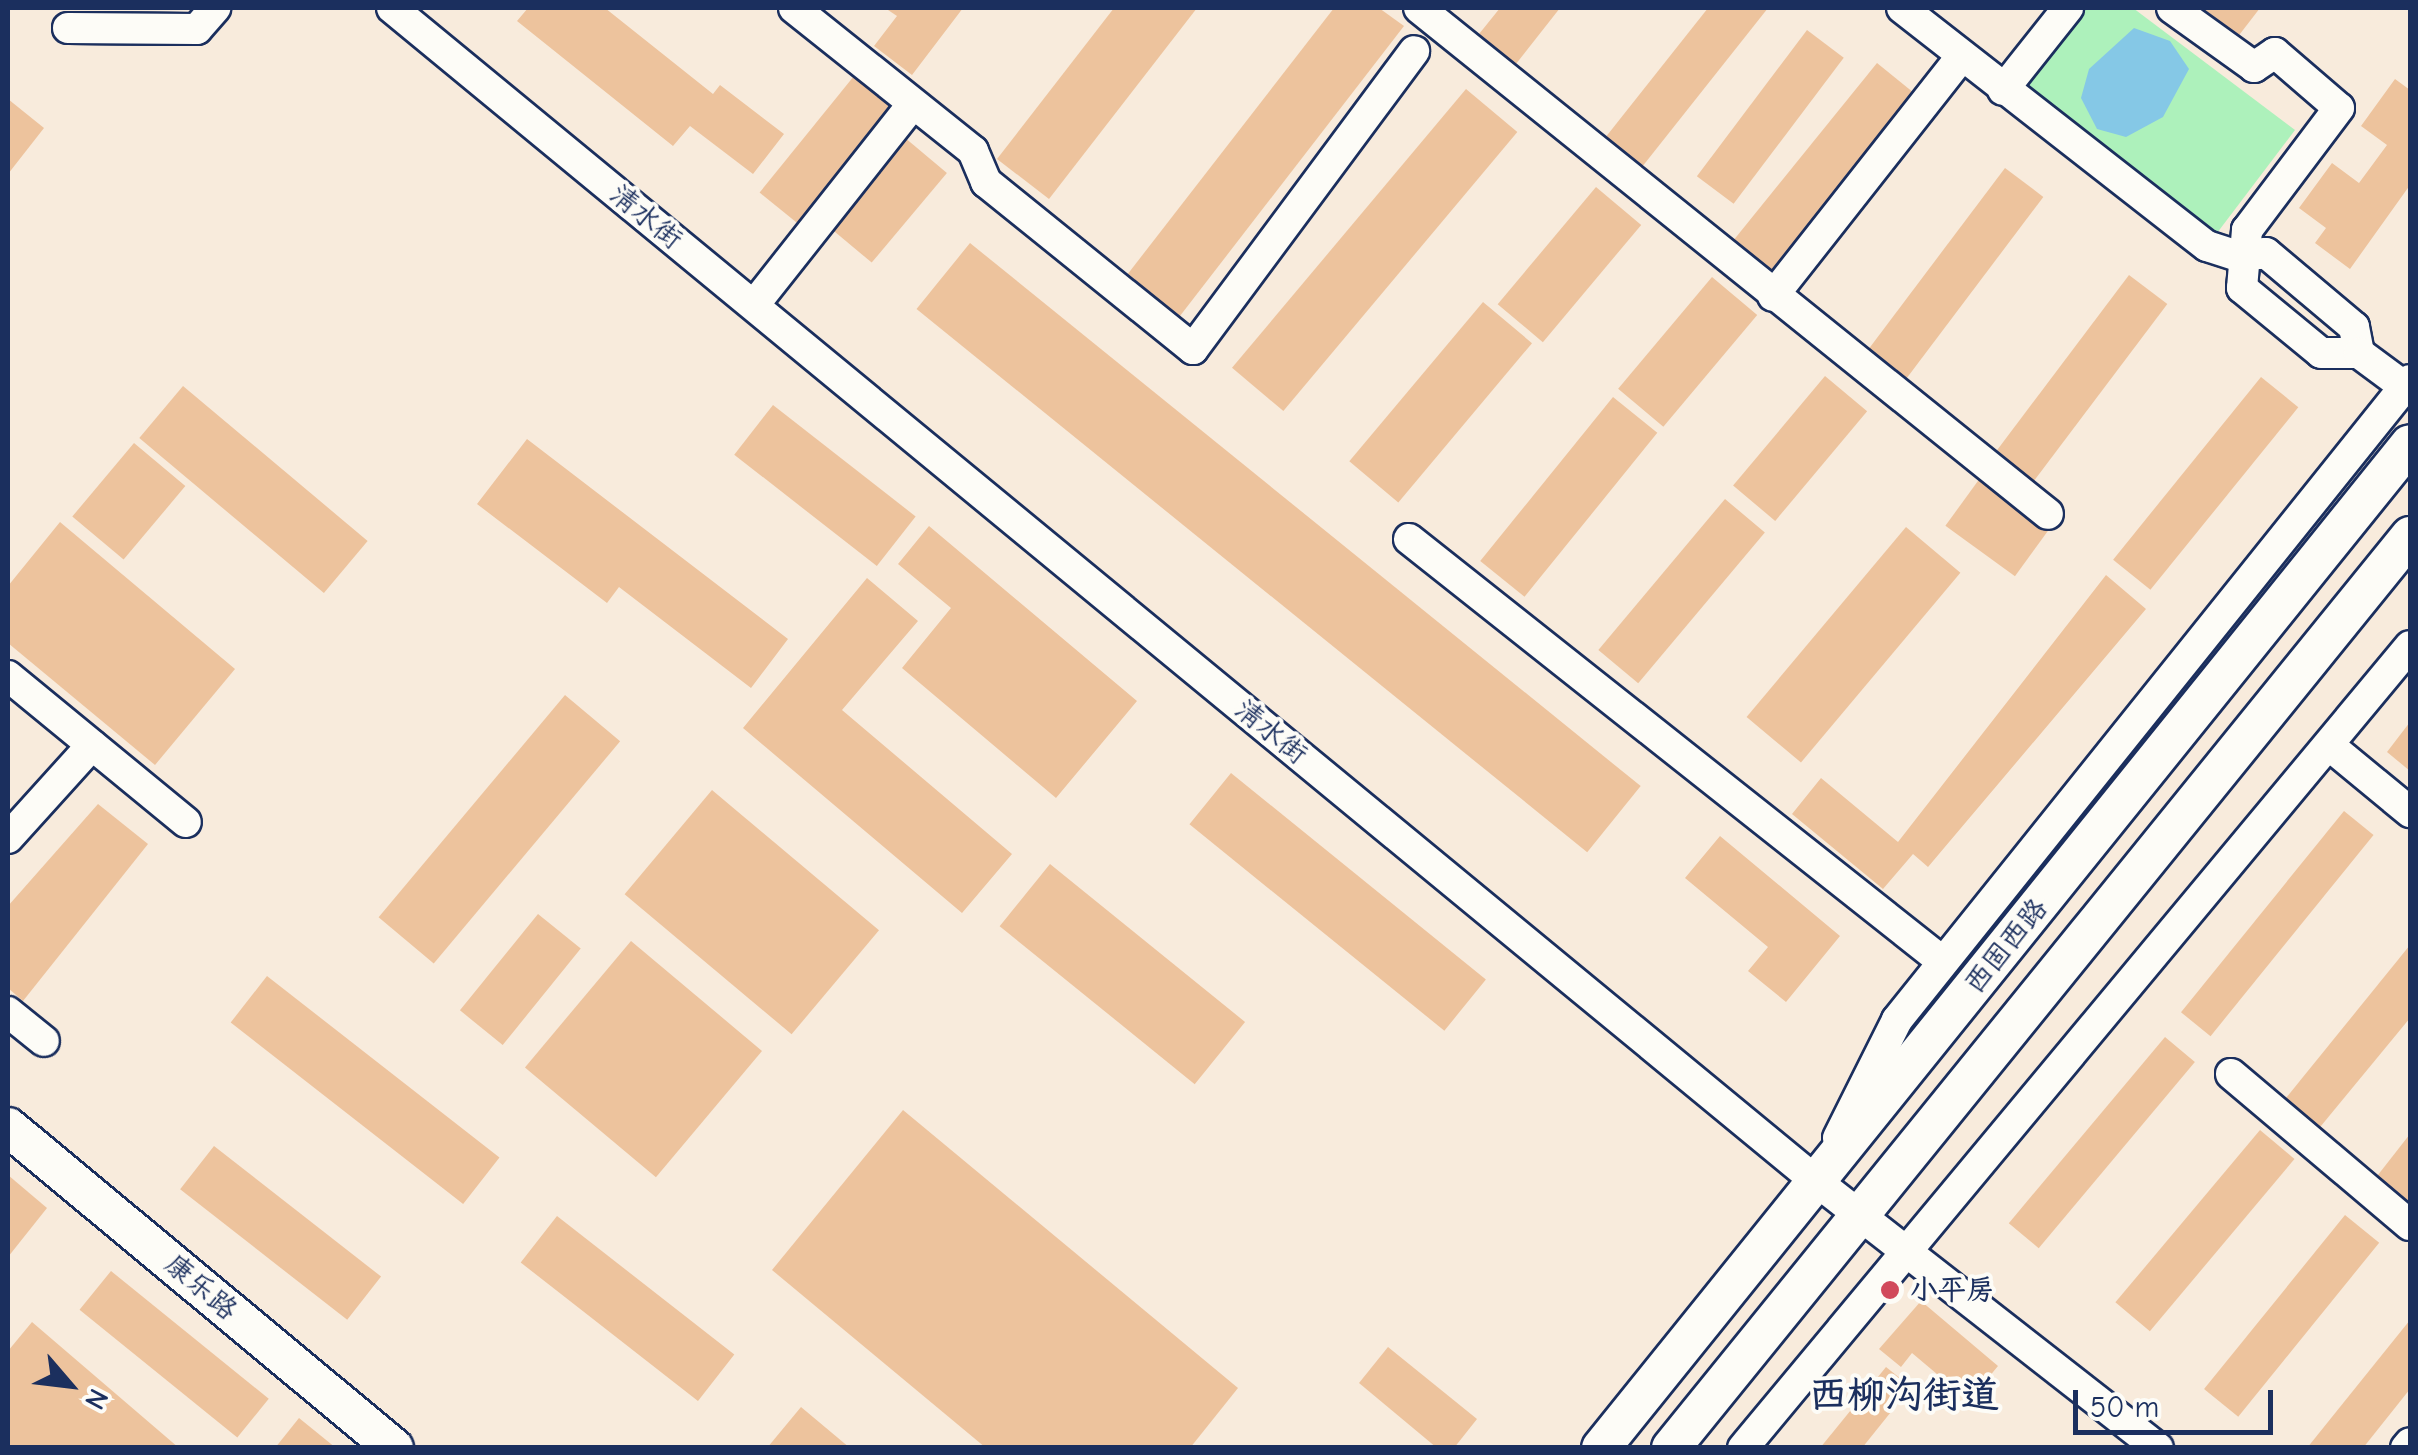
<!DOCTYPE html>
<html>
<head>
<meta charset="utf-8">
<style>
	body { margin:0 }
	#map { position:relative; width:2418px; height:1455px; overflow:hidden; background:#f8ebdc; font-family:"Comic Neue","LXGW WenKai TC",sans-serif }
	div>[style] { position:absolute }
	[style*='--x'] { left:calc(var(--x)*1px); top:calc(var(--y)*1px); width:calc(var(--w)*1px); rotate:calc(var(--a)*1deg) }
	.green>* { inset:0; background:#adf1bb }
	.water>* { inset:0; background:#85c8e6 }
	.building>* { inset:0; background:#edc39d; transform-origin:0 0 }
	.roads { filter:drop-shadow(2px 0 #1b2f5e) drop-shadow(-2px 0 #1b2f5e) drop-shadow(0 2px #1b2f5e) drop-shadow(0 -2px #1b2f5e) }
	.minor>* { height:30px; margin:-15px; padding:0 15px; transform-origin:15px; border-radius:15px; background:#fdfcf7 }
	.major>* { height:38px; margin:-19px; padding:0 19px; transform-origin:19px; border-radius:19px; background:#fdfcf7 }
	.dots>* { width:28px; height:28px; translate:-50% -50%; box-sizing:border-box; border:5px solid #fdfcf7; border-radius:50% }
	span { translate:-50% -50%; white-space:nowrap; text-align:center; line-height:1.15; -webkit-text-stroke:8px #fdfcf7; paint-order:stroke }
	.street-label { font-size:28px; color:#1b2f5e }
	.poi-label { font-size:28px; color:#1b2f5e; font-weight:700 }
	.left { translate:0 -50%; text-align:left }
	.district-label { font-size:38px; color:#1b2f5e; font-weight:700 }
	.frame { position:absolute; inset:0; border:10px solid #1b2f5e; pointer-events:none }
	.north { position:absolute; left:20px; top:1335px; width:100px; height:100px; -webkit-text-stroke:8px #fdfcf7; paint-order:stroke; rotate:118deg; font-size:28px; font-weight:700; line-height:40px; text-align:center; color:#1b2f5e }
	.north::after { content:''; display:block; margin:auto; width:35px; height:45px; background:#1b2f5e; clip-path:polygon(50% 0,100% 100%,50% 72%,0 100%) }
	.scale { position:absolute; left:2073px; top:1390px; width:200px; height:45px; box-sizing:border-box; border:5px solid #1b2f5e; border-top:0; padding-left:12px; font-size:30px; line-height:35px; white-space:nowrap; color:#1b2f5e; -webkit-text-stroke:8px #fdfcf7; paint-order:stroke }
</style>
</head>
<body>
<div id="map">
	<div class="green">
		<i style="clip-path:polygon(2076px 8px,2133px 8px,2295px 130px,2214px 237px,2016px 88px)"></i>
	</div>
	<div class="water">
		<i style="clip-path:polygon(2134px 28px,2170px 41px,2189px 69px,2163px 117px,2126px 137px,2097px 129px,2081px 98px,2089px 69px)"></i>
	</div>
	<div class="building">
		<i style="clip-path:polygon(528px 8px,605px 8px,713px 94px,720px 85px,784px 134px,753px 174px,690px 126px,673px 146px,517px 21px)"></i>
		<i style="clip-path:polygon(885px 8px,963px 8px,912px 75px,874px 46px,897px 16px)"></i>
		<i style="clip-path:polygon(1114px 8px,1197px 8px,1049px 199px,997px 159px)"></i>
		<i style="clip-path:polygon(1334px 8px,1379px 8px,1404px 26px,1173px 325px,1120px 284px)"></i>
		<i style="clip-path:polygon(1500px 8px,1560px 8px,1512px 69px,1475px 39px)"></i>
		<i style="clip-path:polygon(1708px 8px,1768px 8px,1638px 172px,1601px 143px)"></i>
		<i style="clip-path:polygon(2187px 8px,2260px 8px,2233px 43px)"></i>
		<i style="left:1807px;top:30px;width:46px;height:183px;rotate:37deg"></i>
		<i style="left:1877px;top:63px;width:48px;height:235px;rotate:39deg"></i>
		<i style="left:854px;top:76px;width:48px;height:150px;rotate:39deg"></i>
		<i style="clip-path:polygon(2395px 79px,2410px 90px,2410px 185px,2350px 269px,2315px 243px,2326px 228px,2299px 208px,2332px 163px,2359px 183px,2387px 145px,2361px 126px)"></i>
		<i style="left:1466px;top:89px;width:67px;height:364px;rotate:40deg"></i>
		<i style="clip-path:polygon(8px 99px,44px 128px,8px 174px)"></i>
		<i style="left:904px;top:137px;width:56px;height:117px;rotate:40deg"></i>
		<i style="left:2005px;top:168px;width:48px;height:234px;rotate:37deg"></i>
		<i style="left:1596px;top:187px;width:59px;height:153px;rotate:40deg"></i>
		<i style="left:970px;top:243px;width:863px;height:85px;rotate:39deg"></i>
		<i style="left:2129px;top:275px;width:48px;height:234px;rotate:37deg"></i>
		<i style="left:1712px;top:277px;width:59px;height:146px;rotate:40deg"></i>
		<i style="left:1483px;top:302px;width:64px;height:208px;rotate:40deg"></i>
		<i style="left:1825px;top:376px;width:55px;height:143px;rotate:40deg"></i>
		<i style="left:2261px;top:377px;width:48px;height:235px;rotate:39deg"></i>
		<i style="left:183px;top:386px;width:241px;height:68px;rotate:40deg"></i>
		<i style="left:1613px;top:397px;width:57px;height:211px;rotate:39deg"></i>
		<i style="left:773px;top:405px;width:181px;height:63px;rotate:38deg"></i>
		<i style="clip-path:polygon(527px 439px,788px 639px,751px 688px,619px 587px,607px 603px,477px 504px)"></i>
		<i style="left:134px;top:443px;width:67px;height:96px;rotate:40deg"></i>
		<i style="left:1983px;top:474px;width:86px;height:64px;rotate:36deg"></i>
		<i style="left:1725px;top:499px;width:52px;height:197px;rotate:40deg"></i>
		<i style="clip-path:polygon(60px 522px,235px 669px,155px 765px,8px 643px,8px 586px)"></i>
		<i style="clip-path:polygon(929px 526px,1137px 701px,1056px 798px,902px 668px,951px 608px,898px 564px)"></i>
		<i style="left:1906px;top:527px;width:71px;height:248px;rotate:40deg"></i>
		<i style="clip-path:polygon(2106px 575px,2146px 609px,1928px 867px,1913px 854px,1883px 889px,1792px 814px,1821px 778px,1898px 842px)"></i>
		<i style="clip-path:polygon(867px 578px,918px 621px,842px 710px,1012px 854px,962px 913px,743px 728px)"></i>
		<i style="left:565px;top:695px;width:72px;height:290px;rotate:40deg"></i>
		<i style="clip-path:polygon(2410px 722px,2410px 771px,2387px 752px)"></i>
		<i style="left:1231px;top:773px;width:328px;height:66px;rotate:39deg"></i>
		<i style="left:712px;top:790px;width:218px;height:136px;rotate:40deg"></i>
		<i style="clip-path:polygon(98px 804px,148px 844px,23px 1001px,8px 988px,8px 906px)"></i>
		<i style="left:2344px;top:811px;width:38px;height:259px;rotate:39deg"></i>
		<i style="clip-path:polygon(1720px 836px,1840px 936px,1786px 1002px,1748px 971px,1768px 947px,1685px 878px)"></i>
		<i style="left:1050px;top:864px;width:251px;height:80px;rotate:39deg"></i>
		<i style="left:538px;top:914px;width:55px;height:124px;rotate:39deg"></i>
		<i style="left:631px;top:941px;width:171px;height:165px;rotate:40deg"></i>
		<i style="clip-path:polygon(2410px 945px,2410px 1018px,2316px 1132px,2282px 1103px)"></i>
		<i style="left:267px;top:976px;width:295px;height:59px;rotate:38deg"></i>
		<i style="left:2165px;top:1037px;width:39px;height:243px;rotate:40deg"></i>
		<i style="clip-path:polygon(903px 1110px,1238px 1388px,1190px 1448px,986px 1448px,772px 1270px)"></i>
		<i style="left:2260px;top:1130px;width:45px;height:225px;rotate:40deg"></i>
		<i style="clip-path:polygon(2410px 1134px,2410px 1209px,2374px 1180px)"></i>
		<i style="left:214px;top:1146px;width:212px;height:55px;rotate:38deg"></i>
		<i style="clip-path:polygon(8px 1175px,47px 1208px,8px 1257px)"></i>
		<i style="left:2345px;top:1215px;width:44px;height:224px;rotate:39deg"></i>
		<i style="left:557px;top:1216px;width:225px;height:59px;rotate:38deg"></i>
		<i style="left:111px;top:1271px;width:203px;height:50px;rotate:39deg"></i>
		<i style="clip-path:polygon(1921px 1301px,1998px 1366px,1969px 1401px,1912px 1353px,1901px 1367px,1879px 1349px)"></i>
		<i style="clip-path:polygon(2410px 1320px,2410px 1389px,2363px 1448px,2307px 1448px)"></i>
		<i style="clip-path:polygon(32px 1322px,179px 1448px,8px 1448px,8px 1351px)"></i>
		<i style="clip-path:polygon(1388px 1347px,1477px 1419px,1454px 1448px,1437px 1448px,1359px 1383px)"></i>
		<i style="clip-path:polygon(1886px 1367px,1911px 1387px,1862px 1448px,1820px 1448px)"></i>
		<i style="clip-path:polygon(801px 1407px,850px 1448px,767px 1448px)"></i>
		<i style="clip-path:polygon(299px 1418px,336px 1448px,275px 1448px)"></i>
	</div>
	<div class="roads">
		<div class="minor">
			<i style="--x:392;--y:8;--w:1845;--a:39.48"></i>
			<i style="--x:1816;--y:1181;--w:434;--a:38"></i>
			<i style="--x:794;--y:8;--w:229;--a:38.6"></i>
			<i style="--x:973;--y:151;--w:34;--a:67"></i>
			<i style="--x:986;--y:182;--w:266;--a:38.9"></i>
			<i style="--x:1193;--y:349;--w:371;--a:-53.4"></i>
			<i style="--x:1419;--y:8;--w:807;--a:38.81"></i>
			<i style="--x:1902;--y:8;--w:387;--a:38"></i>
			<i style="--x:2207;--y:246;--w:35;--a:18"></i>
			<i style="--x:2240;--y:257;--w:26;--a:-9"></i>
			<i style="--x:2266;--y:253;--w:115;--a:40.1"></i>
			<i style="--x:2354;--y:327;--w:26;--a:79"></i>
			<i style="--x:2172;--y:8;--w:101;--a:35.7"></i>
			<i style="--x:2254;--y:67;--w:25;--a:-34"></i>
			<i style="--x:2275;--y:53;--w:84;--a:40.7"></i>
			<i style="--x:2339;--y:108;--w:153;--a:127"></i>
			<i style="--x:2247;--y:230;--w:58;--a:94.9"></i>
			<i style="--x:2242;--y:288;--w:102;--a:39.4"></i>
			<i style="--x:2321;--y:353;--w:38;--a:0"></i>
			<i style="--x:2359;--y:353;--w:57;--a:36.5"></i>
			<i style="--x:68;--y:28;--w:129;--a:0.4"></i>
			<i style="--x:197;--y:29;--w:28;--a:-49"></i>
			<i style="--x:2003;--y:90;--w:105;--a:-51.6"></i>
			<i style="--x:1773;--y:296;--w:305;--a:-51.8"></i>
			<i style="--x:754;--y:305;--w:256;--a:-51.7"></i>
			<i style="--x:1409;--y:539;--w:681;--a:38.38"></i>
			<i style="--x:8;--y:676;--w:230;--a:39.4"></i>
			<i style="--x:2330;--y:746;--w:104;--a:39.5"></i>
			<i style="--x:8;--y:838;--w:125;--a:-47.9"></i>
			<i style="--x:8;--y:1012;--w:46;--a:38.9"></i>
			<i style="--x:2231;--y:1074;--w:234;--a:40.2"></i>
			<i style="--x:1838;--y:1138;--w:132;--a:-63.4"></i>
			<i style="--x:1897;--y:1020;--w:820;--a:-51.29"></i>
			<i style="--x:1743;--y:1448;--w:1043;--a:-50.25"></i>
			<i style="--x:2406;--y:1448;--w:6;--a:-51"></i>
		</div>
		<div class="major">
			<i style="--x:8;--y:1127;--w:502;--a:39.75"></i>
			<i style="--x:1601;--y:1448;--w:1289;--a:-51.14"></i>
			<i style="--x:1671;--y:1448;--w:1174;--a:-50.98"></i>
		</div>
	</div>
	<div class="dots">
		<i style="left:1890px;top:1290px;background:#d1495b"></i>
	</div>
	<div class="street-label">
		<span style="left:646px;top:217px;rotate:39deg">清水街</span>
		<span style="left:1271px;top:732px;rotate:39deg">清水街</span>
		<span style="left:2006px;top:946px;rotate:-51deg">西固西路</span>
		<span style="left:201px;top:1287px;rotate:40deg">康乐路</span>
	</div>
	<div class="poi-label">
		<span class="left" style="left:1910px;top:1290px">小平房</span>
	</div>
	<div class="district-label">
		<span style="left:1904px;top:1396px">西柳沟街道</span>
	</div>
	<div class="frame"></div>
	<div class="north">N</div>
	<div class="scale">50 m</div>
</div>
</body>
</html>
